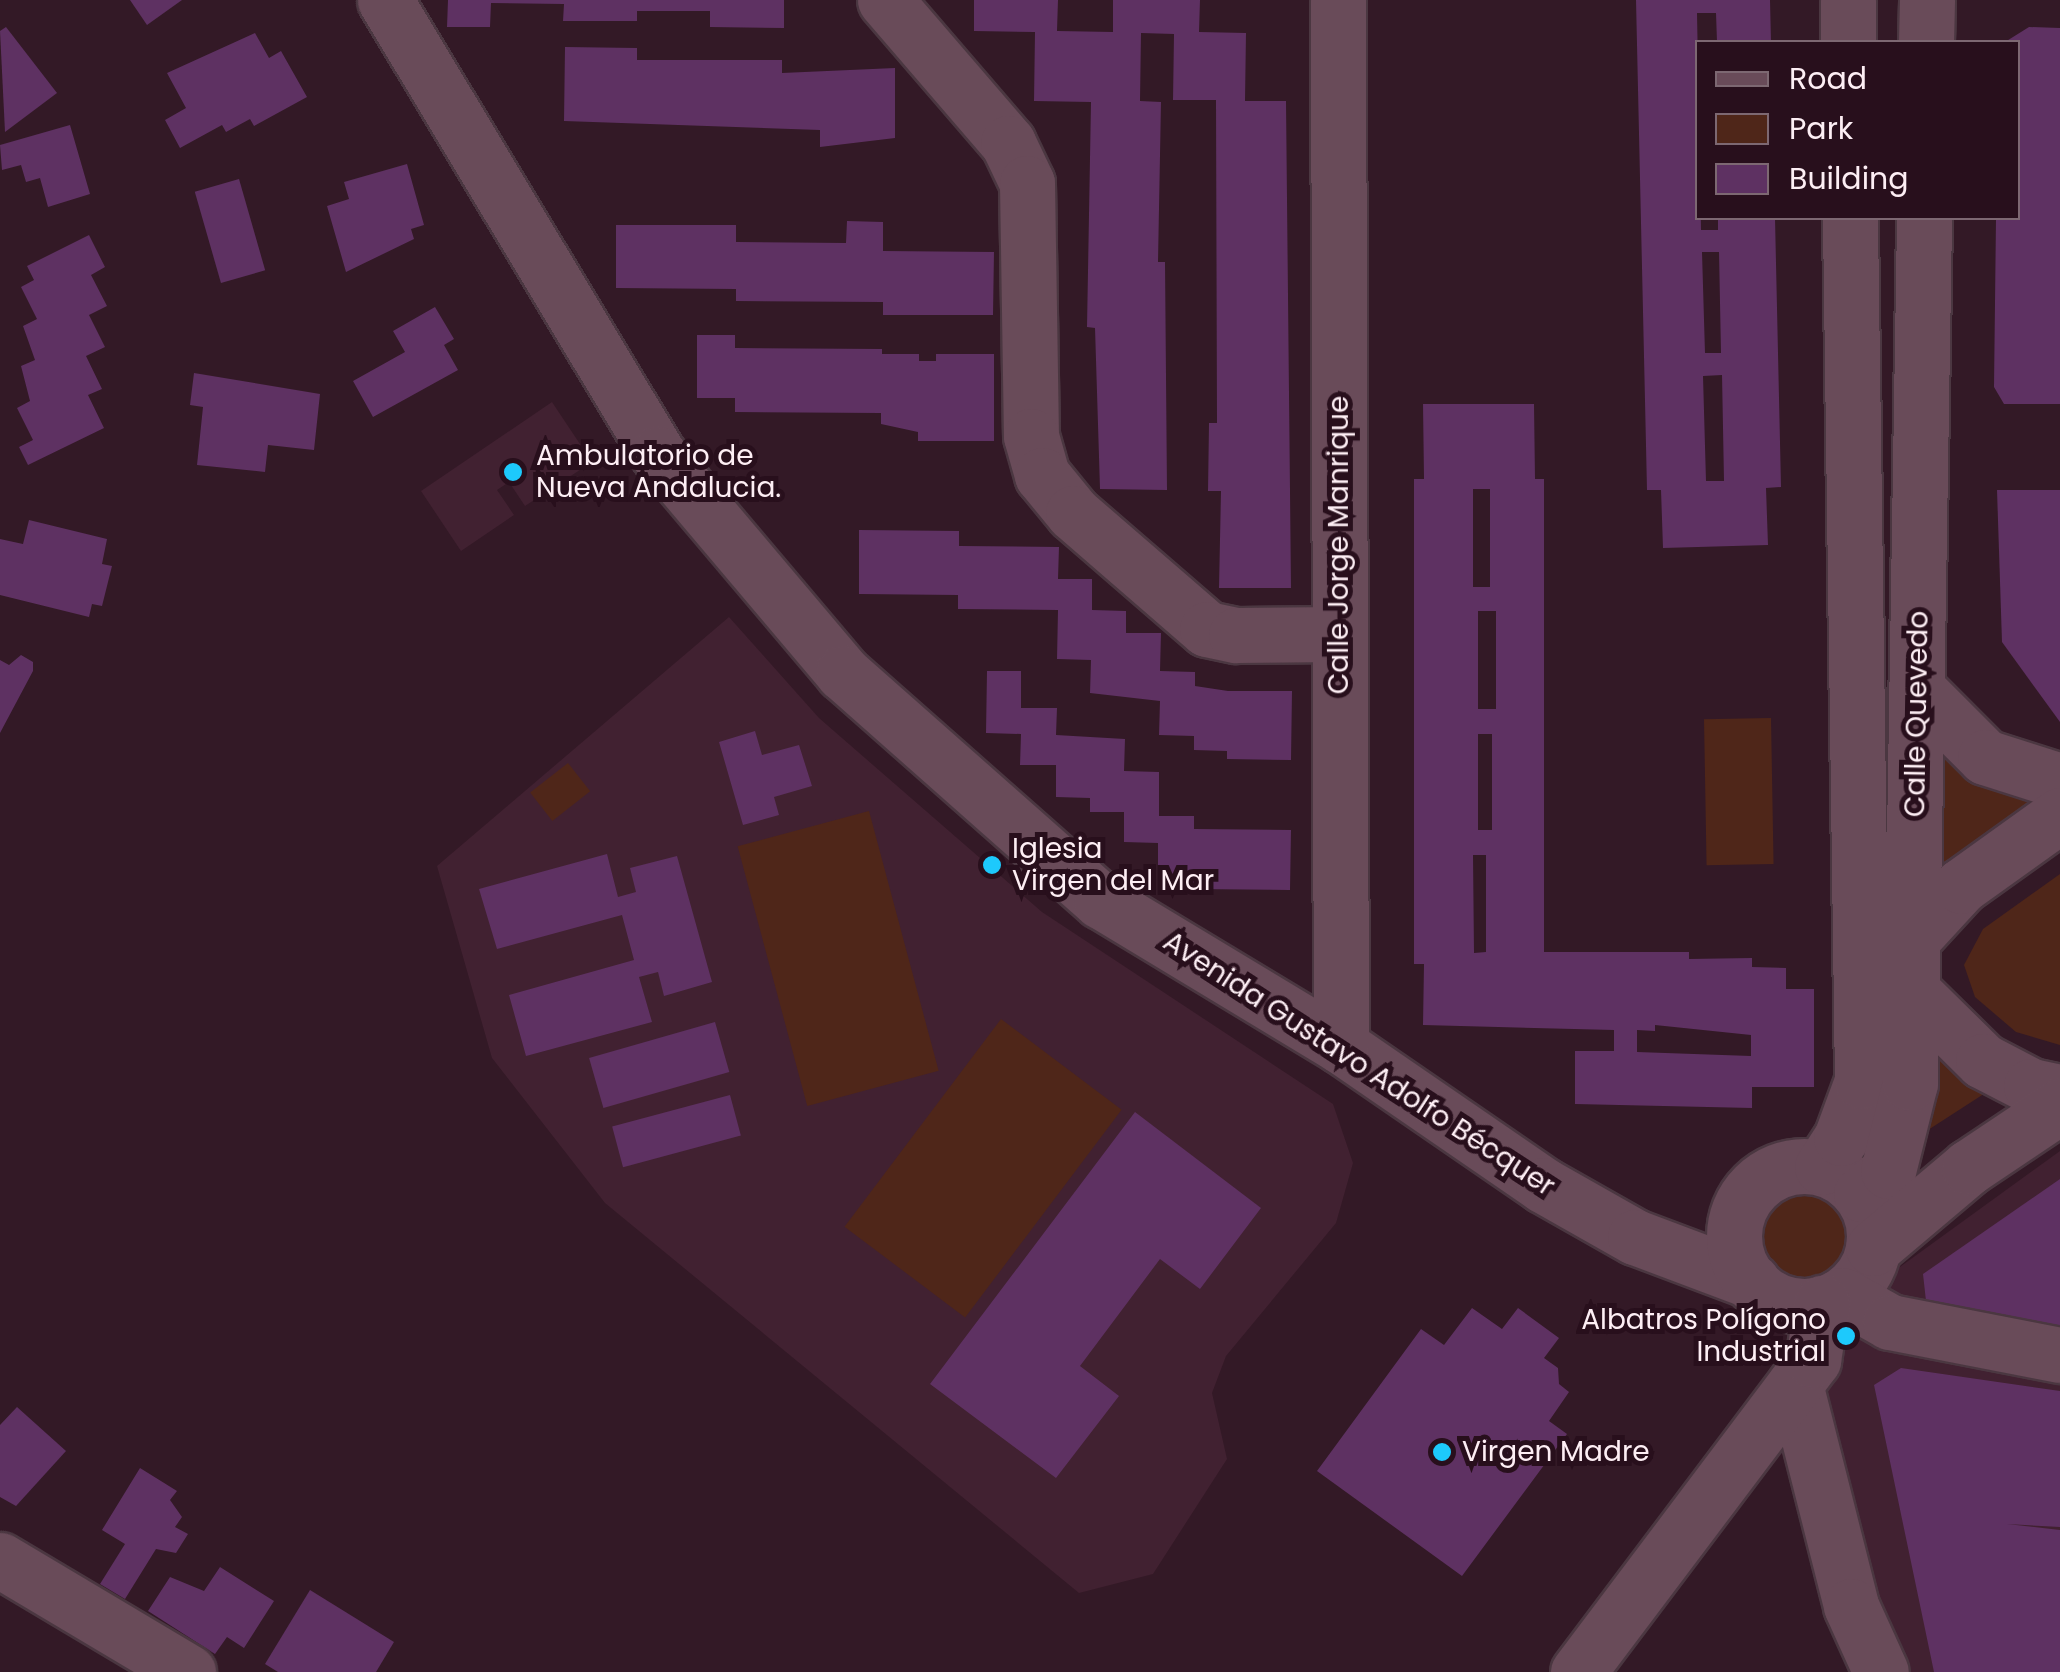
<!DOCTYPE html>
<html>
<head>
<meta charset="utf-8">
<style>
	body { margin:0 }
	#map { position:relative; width:2060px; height:1672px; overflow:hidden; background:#331926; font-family:Poppins,sans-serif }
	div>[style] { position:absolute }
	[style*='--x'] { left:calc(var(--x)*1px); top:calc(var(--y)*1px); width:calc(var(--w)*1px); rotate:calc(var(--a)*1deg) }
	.built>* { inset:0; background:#412131 }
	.green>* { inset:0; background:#4f2619; transform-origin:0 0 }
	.round { border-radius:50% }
	.building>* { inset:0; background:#5e3162; transform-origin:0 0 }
	.roads { filter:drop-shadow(2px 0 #4b3741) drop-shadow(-2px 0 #4b3741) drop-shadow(0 2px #4b3741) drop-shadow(0 -2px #4b3741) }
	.minor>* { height:55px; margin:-27.5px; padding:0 27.5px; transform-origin:27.5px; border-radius:27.5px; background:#694b59 }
	.minor>.ring { margin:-27.5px; padding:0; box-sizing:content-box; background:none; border:55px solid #694b59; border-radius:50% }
	.dots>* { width:28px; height:28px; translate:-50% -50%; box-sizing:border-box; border:5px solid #280f1c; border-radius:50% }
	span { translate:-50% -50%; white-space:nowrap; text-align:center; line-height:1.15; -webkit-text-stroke:10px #280f1c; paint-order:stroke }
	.poi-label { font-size:28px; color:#fdeef4 }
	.left { translate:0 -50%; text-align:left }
	.right { translate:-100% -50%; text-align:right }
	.street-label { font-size:28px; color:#fdeef4 }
	.legend { position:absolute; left:1695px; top:40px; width:325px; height:180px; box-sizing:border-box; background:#280f1c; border:2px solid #7d6872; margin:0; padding:12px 18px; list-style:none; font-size:30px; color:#fdeef4 }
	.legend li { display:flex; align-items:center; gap:20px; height:50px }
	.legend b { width:50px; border:2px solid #7d6872 }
</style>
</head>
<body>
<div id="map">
	<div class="built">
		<i style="clip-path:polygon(552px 402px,592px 462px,525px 506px,509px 482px,497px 490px,514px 515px,461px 551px,421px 491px)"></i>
		<i style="clip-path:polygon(729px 617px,819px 718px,1042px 912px,1333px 1104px,1353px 1163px,1336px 1223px,1226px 1356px,1212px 1393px,1227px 1459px,1153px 1574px,1079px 1593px,605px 1203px,492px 1058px,437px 866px)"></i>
		<i style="clip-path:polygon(2060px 1151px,2060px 1672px,1892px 1672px,1814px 1392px,1864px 1293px)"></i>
	</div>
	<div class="green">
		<i style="left:1771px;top:718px;width:146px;height:67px;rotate:89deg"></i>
		<i style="clip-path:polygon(1937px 740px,2047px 799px,1936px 874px)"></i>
		<i style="left:568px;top:763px;width:36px;height:48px;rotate:52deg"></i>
		<i style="left:869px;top:811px;width:269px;height:136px;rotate:75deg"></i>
		<i style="clip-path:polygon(2060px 874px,2060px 1045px,2016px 1032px,1975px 997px,1964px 965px,1983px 929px)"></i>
		<i style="left:1001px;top:1019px;width:151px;height:260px;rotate:37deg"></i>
		<i style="clip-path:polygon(1935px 1039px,1993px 1088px,1928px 1130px)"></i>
		<i class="round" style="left:1764px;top:1196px;width:82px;height:82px"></i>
	</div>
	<div class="building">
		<i style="clip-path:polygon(130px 0,182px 0,147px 25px)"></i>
		<i style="clip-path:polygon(448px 0,784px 0,784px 28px,710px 27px,710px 11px,637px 11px,637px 21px,563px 21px,564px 4px,491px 3px,490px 27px,447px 27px)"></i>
		<i style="clip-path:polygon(974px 0,1058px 0,1057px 31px,1113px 32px,1113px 0,1200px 0,1199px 32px,1246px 33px,1245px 101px,1286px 101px,1291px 588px,1219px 588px,1221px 491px,1208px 491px,1209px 423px,1217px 423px,1216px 100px,1173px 100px,1174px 34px,1141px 33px,1140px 101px,1161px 102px,1158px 262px,1165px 262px,1167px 490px,1100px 489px,1095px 328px,1087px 327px,1091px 102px,1034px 101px,1035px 32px,974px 31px)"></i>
		<i style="clip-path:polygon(evenodd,1636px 0,1770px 0,1771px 42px,1717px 42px,1716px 13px,1697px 13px,1701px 230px,1718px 230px,1718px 218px,1775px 218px,1781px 487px,1766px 488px,1768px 545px,1663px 548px,1661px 490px,1647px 490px,1636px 0,1702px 252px,1719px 252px,1721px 353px,1705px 353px,1702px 252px,1636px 0,1722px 375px,1724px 481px,1706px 481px,1703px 376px,1722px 375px)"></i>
		<i style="clip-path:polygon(6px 27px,57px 93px,5px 132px,0 31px)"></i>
		<i style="clip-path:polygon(2029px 27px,2060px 28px,2060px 404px,2004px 404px,1994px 387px,1996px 218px,2018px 218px,2018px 42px,2005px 42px)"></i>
		<i style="clip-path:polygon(255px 33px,269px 58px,281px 51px,307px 97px,254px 126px,250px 119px,226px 132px,222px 125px,180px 148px,165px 120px,186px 108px,167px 73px)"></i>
		<i style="clip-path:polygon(565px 47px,637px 48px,637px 60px,782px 60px,782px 73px,895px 68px,895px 138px,820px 147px,820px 130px,564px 121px)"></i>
		<i style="clip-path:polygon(70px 125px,90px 194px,48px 207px,40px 178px,26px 182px,21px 165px,2px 170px,0 145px)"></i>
		<i style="clip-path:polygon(407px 164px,424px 225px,411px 229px,414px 239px,346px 272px,327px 206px,349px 199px,344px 182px)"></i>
		<i style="left:239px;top:179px;width:95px;height:46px;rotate:74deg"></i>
		<i style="clip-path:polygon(847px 221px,883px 222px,883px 251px,994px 252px,993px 315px,883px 315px,883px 302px,736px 301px,736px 289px,616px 288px,616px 225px,736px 225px,736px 242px,846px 243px)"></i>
		<i style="clip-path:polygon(89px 235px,105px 267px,91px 275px,107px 306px,89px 315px,105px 347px,86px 356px,102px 389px,88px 395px,104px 428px,28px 465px,19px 447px,33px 440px,17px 408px,30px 401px,21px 366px,35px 360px,23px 326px,37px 319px,21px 287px,34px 280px,27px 266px)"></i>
		<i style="clip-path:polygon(435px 307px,454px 339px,444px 345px,458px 370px,373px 417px,353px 381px,405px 352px,393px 331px)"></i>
		<i style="clip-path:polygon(697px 335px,735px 335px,735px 348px,882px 349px,882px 354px,919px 354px,919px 361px,936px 361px,936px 354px,994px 354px,994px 441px,918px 441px,918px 432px,881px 424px,881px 413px,735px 412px,735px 398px,697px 398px)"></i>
		<i style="clip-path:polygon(194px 373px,320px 394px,314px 450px,268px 445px,265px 472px,197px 465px,203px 407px,190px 405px)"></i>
		<i style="clip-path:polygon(evenodd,1423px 404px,1534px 404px,1535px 479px,1544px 479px,1544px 952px,1689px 952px,1689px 959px,1752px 958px,1752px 967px,1786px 968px,1786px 989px,1814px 989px,1814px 1087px,1752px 1087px,1752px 1108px,1575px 1104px,1575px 1051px,1614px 1051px,1614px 1030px,1423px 1025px,1424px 964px,1414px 964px,1414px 479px,1424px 479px,1423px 404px,1473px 489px,1490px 489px,1490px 587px,1473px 587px,1473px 489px,1423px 404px,1478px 611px,1496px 611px,1496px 709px,1478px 709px,1478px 611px,1423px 404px,1478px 734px,1492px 734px,1492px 830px,1478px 830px,1478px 734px,1423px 404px,1473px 855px,1486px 855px,1486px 952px,1474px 953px,1473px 855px,1423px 404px,1655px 1025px,1751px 1035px,1751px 1056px,1637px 1052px,1637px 1030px,1655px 1031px,1655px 1025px)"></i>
		<i style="clip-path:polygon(1997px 490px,2060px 490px,2060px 722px,2002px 642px)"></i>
		<i style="clip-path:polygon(29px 520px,107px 539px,102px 564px,112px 566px,102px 606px,92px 604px,89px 617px,0 595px,0 539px,23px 544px)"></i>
		<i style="clip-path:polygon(859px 530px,959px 531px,959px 546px,1059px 547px,1058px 579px,1092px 579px,1092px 610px,1126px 611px,1126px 633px,1161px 633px,1160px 671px,1195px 672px,1195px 686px,1228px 691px,1292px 691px,1291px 760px,1227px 759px,1227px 751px,1194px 750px,1194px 736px,1159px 735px,1160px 701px,1090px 693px,1091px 660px,1057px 659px,1058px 610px,958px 609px,958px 595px,859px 594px)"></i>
		<i style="clip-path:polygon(21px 655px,33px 662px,33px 671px,0 733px,0 660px,9px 665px)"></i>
		<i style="clip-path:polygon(987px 671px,1021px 671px,1021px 708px,1057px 708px,1056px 735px,1125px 739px,1124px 771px,1159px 772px,1159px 816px,1194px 816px,1194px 829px,1291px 830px,1290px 890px,1193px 889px,1193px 875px,1158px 874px,1158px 843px,1124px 842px,1124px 812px,1090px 812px,1090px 798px,1056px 797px,1056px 765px,1020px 765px,1021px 734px,986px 733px)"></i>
		<i style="clip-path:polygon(755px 731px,762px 755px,799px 745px,812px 786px,774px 797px,779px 815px,743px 825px,719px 742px)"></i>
		<i style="clip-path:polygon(607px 854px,618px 897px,636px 892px,630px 868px,677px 856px,712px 982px,664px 996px,658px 972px,639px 977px,652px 1022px,526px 1056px,509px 995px,634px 960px,622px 915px,497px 949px,479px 889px)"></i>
		<i style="left:715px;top:1022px;width:52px;height:131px;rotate:74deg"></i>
		<i style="left:730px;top:1095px;width:42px;height:122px;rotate:75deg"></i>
		<i style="clip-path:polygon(1135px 1112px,1261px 1208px,1200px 1289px,1160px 1259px,1080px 1366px,1119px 1396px,1056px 1478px,930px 1384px)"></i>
		<i style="clip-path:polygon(2060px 1179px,2060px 1332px,1926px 1301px,1923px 1274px)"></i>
		<i style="clip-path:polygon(1472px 1308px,1502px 1329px,1518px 1308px,1559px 1338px,1544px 1358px,1558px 1368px,1559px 1384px,1569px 1392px,1549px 1421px,1567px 1434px,1462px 1576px,1317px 1471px,1421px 1329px,1444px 1345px)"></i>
		<i style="clip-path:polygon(1901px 1368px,2060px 1391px,2060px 1527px,2007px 1524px,2060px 1530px,2060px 1672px,1934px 1672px,1874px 1385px)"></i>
		<i style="clip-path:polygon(17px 1407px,66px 1451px,16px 1506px,0 1497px,0 1425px)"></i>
		<i style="clip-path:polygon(140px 1468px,177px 1491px,170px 1500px,182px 1517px,175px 1527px,188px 1534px,176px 1553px,156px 1549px,125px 1599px,100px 1584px,125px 1544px,102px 1530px)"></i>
		<i style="clip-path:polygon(220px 1567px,274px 1601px,244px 1648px,227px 1637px,215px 1654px,148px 1611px,170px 1577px,204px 1591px)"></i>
		<i style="clip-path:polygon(310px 1590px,394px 1642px,376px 1672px,278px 1672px,265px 1664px)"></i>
	</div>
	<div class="roads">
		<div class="minor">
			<i style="--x:385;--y:0;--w:530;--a:58.98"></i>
			<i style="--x:658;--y:454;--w:287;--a:49.8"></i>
			<i style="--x:843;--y:673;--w:344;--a:41.5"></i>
			<i style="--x:1101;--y:901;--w:280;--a:31.1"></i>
			<i style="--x:1341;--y:1046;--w:245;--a:34.5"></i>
			<i style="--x:1543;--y:1185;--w:106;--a:29.5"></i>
			<i style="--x:1635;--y:1237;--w:125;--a:20.6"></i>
			<i style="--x:885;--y:0;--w:189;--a:49.3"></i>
			<i style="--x:1008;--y:143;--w:44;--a:64.6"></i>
			<i style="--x:1027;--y:183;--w:253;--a:89.1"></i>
			<i style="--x:1031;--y:436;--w:41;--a:74.2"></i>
			<i style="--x:1042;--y:475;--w:49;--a:50.8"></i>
			<i style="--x:1073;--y:513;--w:177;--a:40.9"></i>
			<i style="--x:1207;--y:629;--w:30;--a:12"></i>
			<i style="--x:1236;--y:635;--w:103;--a:-0.6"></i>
			<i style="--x:1338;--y:0;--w:1046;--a:89.84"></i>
			<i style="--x:1848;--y:0;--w:42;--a:90"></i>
			<i style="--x:1926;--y:42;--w:42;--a:-88.6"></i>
			<i style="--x:1918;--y:690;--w:95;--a:45"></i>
			<i style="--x:1985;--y:757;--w:79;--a:17.7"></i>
			<i style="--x:1915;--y:936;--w:68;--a:-47.4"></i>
			<i style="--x:1961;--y:886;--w:122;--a:-35.6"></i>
			<i style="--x:1914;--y:993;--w:97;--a:44.6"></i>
			<i style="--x:1983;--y:1061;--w:54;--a:27.5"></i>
			<i style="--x:2031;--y:1086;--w:30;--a:12"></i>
			<i class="ring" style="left:1734px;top:1166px;width:85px;height:85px"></i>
			<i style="--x:1822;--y:1167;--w:35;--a:-57"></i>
			<i style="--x:1841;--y:1138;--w:61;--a:-69.8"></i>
			<i style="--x:1862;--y:1081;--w:863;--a:-90.8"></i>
			<i style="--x:1861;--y:1194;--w:35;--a:-40"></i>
			<i style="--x:1888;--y:1171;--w:91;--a:-76"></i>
			<i style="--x:1910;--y:1083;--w:865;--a:-89.07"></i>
			<i style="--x:1873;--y:1248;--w:126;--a:-40.2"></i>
			<i style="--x:1969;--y:1167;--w:110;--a:-33.8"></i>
			<i style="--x:1842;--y:1295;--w:55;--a:29.4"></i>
			<i style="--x:1890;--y:1322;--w:173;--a:11"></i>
			<i style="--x:1795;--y:1384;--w:229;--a:75.8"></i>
			<i style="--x:1851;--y:1606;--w:72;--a:65.6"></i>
			<i style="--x:0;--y:1560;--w:219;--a:30.8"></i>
			<i style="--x:1578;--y:1672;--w:391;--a:-53"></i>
			<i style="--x:1813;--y:1360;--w:58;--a:-81"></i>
		</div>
	</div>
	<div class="dots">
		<i style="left:513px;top:472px;background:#1dc9fc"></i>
		<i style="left:992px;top:865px;background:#1dc9fc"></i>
		<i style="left:1846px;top:1336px;background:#1dc9fc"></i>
		<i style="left:1442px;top:1452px;background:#1dc9fc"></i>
	</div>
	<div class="poi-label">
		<span class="left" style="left:536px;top:472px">Ambulatorio de<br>Nueva Andalucia.</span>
		<span class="left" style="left:1012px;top:865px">Iglesia<br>Virgen del Mar</span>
		<span class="right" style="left:1826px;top:1336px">Albatros Polígono<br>Industrial</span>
		<span class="left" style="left:1462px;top:1452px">Virgen Madre</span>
	</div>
	<div class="street-label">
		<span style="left:1339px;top:545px;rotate:-90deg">Calle Jorge Manrique</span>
		<span style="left:1917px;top:714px;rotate:-89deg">Calle Quevedo</span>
		<span style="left:1359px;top:1064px;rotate:33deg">Avenida Gustavo Adolfo Bécquer</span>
	</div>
	<ul class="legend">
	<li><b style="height:12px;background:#694b59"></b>Road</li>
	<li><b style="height:28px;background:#4f2619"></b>Park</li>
	<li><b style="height:28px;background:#5e3162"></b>Building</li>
	</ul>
</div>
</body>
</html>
